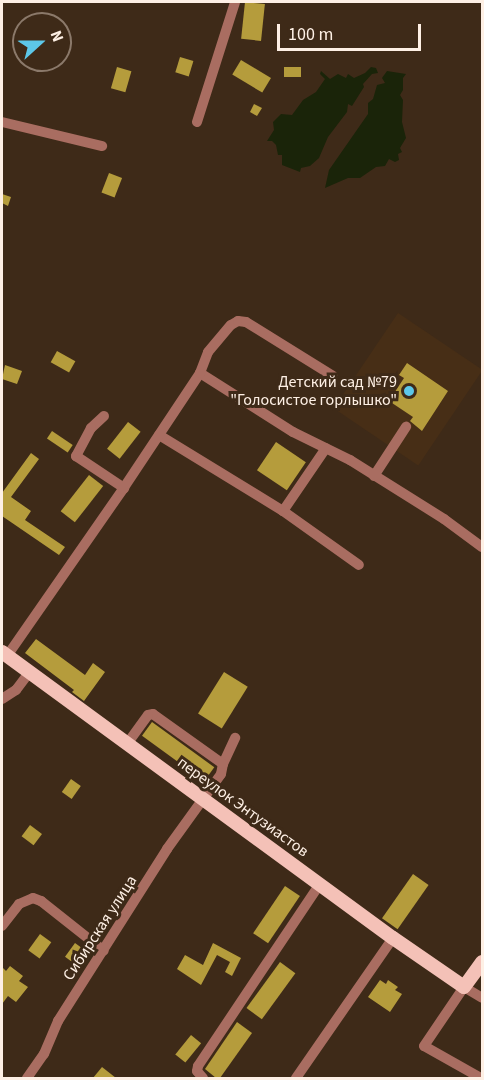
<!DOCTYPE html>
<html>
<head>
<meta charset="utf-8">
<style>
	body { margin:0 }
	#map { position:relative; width:484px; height:1080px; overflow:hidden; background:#3e2a18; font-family:"Source Sans 3",sans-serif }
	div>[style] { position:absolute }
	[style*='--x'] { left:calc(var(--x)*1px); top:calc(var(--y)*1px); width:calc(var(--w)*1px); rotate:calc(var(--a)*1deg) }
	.built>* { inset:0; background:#472e16; transform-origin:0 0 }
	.water>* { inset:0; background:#1a2409 }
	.building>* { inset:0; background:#b59c3c; transform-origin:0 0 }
	.minor>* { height:10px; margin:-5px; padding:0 5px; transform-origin:5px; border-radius:5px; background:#a96d61 }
	.major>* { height:14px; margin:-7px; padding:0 7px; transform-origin:7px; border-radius:7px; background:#f4c1b7 }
	.dots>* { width:16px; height:16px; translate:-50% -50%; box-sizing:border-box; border:3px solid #3e2a18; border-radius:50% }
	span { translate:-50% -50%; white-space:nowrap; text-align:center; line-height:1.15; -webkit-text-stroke:6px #3e2a18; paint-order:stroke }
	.poi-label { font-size:16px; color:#fef0e5 }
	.right { translate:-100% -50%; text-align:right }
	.street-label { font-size:16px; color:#fef0e5 }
	.frame { position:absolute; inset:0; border:3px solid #fef0e5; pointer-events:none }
	.north { position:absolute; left:12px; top:12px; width:60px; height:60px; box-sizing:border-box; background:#3e2a18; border:2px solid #8b796a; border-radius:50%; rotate:69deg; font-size:16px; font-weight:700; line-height:24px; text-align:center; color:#fef0e5 }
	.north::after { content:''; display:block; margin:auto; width:21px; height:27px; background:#5dc7e8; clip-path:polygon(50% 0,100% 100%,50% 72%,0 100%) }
	.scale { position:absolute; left:277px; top:24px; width:144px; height:27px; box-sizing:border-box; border:3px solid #fef0e5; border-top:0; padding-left:8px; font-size:18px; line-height:21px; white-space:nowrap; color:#fef0e5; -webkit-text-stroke:4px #3e2a18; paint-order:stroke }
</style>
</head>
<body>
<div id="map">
	<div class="built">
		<i style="left:398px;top:313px;width:102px;height:115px;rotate:34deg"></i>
	</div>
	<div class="water">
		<i style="clip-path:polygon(371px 67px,376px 68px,378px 73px,372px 74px,363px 84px,364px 87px,352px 106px,348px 104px,347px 112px,328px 137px,319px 158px,310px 166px,301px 168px,300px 172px,282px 165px,282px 155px,278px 155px,276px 145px,272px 141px,267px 141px,274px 130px,273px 122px,281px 114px,292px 115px,303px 100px,316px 92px,325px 79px,320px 74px,321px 71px,330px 79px,338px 74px,346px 78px,348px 74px,354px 78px,365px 73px)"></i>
		<i style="clip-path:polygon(387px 71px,406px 74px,403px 78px,403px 90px,400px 95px,403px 100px,402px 122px,406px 138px,400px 148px,402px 152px,398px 154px,399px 160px,395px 162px,389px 159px,385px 166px,376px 167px,360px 178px,348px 178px,325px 188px,329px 170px,368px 114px,368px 103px,373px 99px,377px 85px,385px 83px,382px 78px)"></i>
	</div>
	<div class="building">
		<i style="left:245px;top:2px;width:20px;height:37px;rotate:6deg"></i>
		<i style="left:180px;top:57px;width:14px;height:16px;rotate:17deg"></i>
		<i style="left:241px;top:60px;width:35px;height:17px;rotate:31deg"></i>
		<i style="left:117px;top:67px;width:15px;height:22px;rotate:16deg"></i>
		<i style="left:284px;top:67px;width:17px;height:10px"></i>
		<i style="clip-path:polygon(254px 104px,262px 108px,257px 116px,250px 112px)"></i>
		<i style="left:109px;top:173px;width:14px;height:21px;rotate:21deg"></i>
		<i style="clip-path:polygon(2px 194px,11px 197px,8px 206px,2px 203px)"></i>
		<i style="left:57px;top:351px;width:21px;height:13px;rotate:29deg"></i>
		<i style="clip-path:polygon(407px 363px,448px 391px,422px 431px,410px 421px,413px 417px,389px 401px,404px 378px,399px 375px)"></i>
		<i style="clip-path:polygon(5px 365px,22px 371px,17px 384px,2px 379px)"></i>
		<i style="left:128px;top:422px;width:16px;height:34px;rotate:38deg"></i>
		<i style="left:52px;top:431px;width:25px;height:9px;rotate:34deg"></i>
		<i style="left:276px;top:442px;width:36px;height:34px;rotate:34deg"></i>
		<i style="clip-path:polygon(31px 453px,39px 459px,11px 497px,31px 511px,25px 520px,65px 547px,59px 555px,2px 516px,2px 493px)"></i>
		<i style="left:89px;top:475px;width:18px;height:46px;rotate:38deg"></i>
		<i style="clip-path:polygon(36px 639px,85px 675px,93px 663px,105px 672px,84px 701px,72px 692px,74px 690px,25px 653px)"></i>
		<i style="left:224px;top:672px;width:28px;height:49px;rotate:32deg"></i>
		<i style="left:152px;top:722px;width:77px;height:17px;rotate:36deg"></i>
		<i style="left:71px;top:779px;width:12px;height:16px;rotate:35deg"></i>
		<i style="left:30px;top:825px;width:15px;height:14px;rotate:37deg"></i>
		<i style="left:413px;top:874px;width:19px;height:54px;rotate:35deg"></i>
		<i style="left:285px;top:886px;width:18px;height:57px;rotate:34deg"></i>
		<i style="left:40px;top:934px;width:14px;height:20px;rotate:36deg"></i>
		<i style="left:75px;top:943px;width:19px;height:17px;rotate:36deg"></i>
		<i style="clip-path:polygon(213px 943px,241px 958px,232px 976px,225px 972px,230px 962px,217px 955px,201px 985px,177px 969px,185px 955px,203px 965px)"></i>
		<i style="left:280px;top:962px;width:19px;height:57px;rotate:36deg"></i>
		<i style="clip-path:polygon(10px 966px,23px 976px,19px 981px,28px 987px,16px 1002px,8px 996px,2px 1004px,2px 967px,6px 971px)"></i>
		<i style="clip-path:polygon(380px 980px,386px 984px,388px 980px,398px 987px,395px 990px,402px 994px,390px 1012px,368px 997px)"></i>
		<i style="clip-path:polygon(237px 1022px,252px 1033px,220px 1078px,216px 1078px,205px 1069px)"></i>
		<i style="left:191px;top:1035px;width:13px;height:25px;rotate:39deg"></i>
		<i style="clip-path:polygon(102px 1067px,116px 1078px,93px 1078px)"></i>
	</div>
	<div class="minor">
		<i style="--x:2;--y:122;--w:103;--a:13.5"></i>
		<i style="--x:197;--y:122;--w:126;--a:-72.4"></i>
		<i style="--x:200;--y:373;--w:110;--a:32.4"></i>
		<i style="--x:293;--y:432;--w:64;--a:26.2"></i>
		<i style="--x:350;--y:460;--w:111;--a:32.1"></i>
		<i style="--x:444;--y:519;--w:47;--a:36.4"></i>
		<i style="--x:104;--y:416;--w:18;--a:137"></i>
		<i style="--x:91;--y:428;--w:32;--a:118"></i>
		<i style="--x:76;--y:456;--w:58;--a:33.7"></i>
		<i style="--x:159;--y:435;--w:145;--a:31.5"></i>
		<i style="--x:283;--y:511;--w:93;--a:35.4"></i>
		<i style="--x:374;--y:476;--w:59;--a:-56.9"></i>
		<i style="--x:283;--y:511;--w:76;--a:-55.7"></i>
		<i style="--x:7;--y:656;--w:203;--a:-55.2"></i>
		<i style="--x:123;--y:489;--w:139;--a:-56.4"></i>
		<i style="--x:200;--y:373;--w:22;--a:-69"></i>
		<i style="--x:208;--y:352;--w:35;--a:-50"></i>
		<i style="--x:231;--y:325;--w:8;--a:-30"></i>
		<i style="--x:238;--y:321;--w:8;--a:7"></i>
		<i style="--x:246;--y:322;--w:102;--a:31.8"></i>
		<i style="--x:2;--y:699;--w:17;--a:-33"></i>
		<i style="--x:16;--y:690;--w:21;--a:-53"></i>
		<i style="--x:223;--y:764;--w:29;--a:-65"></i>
		<i style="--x:2;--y:926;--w:28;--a:-52"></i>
		<i style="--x:19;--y:904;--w:15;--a:-23"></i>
		<i style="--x:33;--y:898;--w:9;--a:21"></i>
		<i style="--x:41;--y:901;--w:80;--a:38.4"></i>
		<i style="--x:27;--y:1078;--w:29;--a:-55"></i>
		<i style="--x:44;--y:1054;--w:36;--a:-67"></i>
		<i style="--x:58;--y:1021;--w:204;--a:-57.6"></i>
		<i style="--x:167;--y:849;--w:92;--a:-54.2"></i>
		<i style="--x:221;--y:774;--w:10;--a:-79"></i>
		<i style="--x:223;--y:764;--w:86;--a:-144.5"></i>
		<i style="--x:153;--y:714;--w:5;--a:169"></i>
		<i style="--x:148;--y:715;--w:34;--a:126"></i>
		<i style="--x:203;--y:1078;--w:9;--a:-131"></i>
		<i style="--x:197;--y:1071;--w:5;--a:-79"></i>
		<i style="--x:198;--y:1066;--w:219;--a:-56.2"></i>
		<i style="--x:296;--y:1078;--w:170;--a:-55.3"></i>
		<i style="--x:481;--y:1078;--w:65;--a:-150.7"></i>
		<i style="--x:424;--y:1046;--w:71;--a:-55.9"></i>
		<i style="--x:464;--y:987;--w:21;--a:31"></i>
	</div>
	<div class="major">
		<i style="--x:2;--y:652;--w:484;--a:36.2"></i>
		<i style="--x:393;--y:938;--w:86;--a:34.6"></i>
		<i style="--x:464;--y:987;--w:31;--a:-54"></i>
	</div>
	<div class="dots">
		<i style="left:409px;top:391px;background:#5dc7e8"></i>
	</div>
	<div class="poi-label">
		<span class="right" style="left:397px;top:391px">Детский сад №79<br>"Голосистое горлышко"</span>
	</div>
	<div class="street-label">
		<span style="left:243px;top:807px;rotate:36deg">переулок Энтузиастов</span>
		<span style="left:100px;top:928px;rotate:-57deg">Сибирская улица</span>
	</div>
	<div class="frame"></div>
	<div class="north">N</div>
	<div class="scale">100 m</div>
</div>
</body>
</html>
